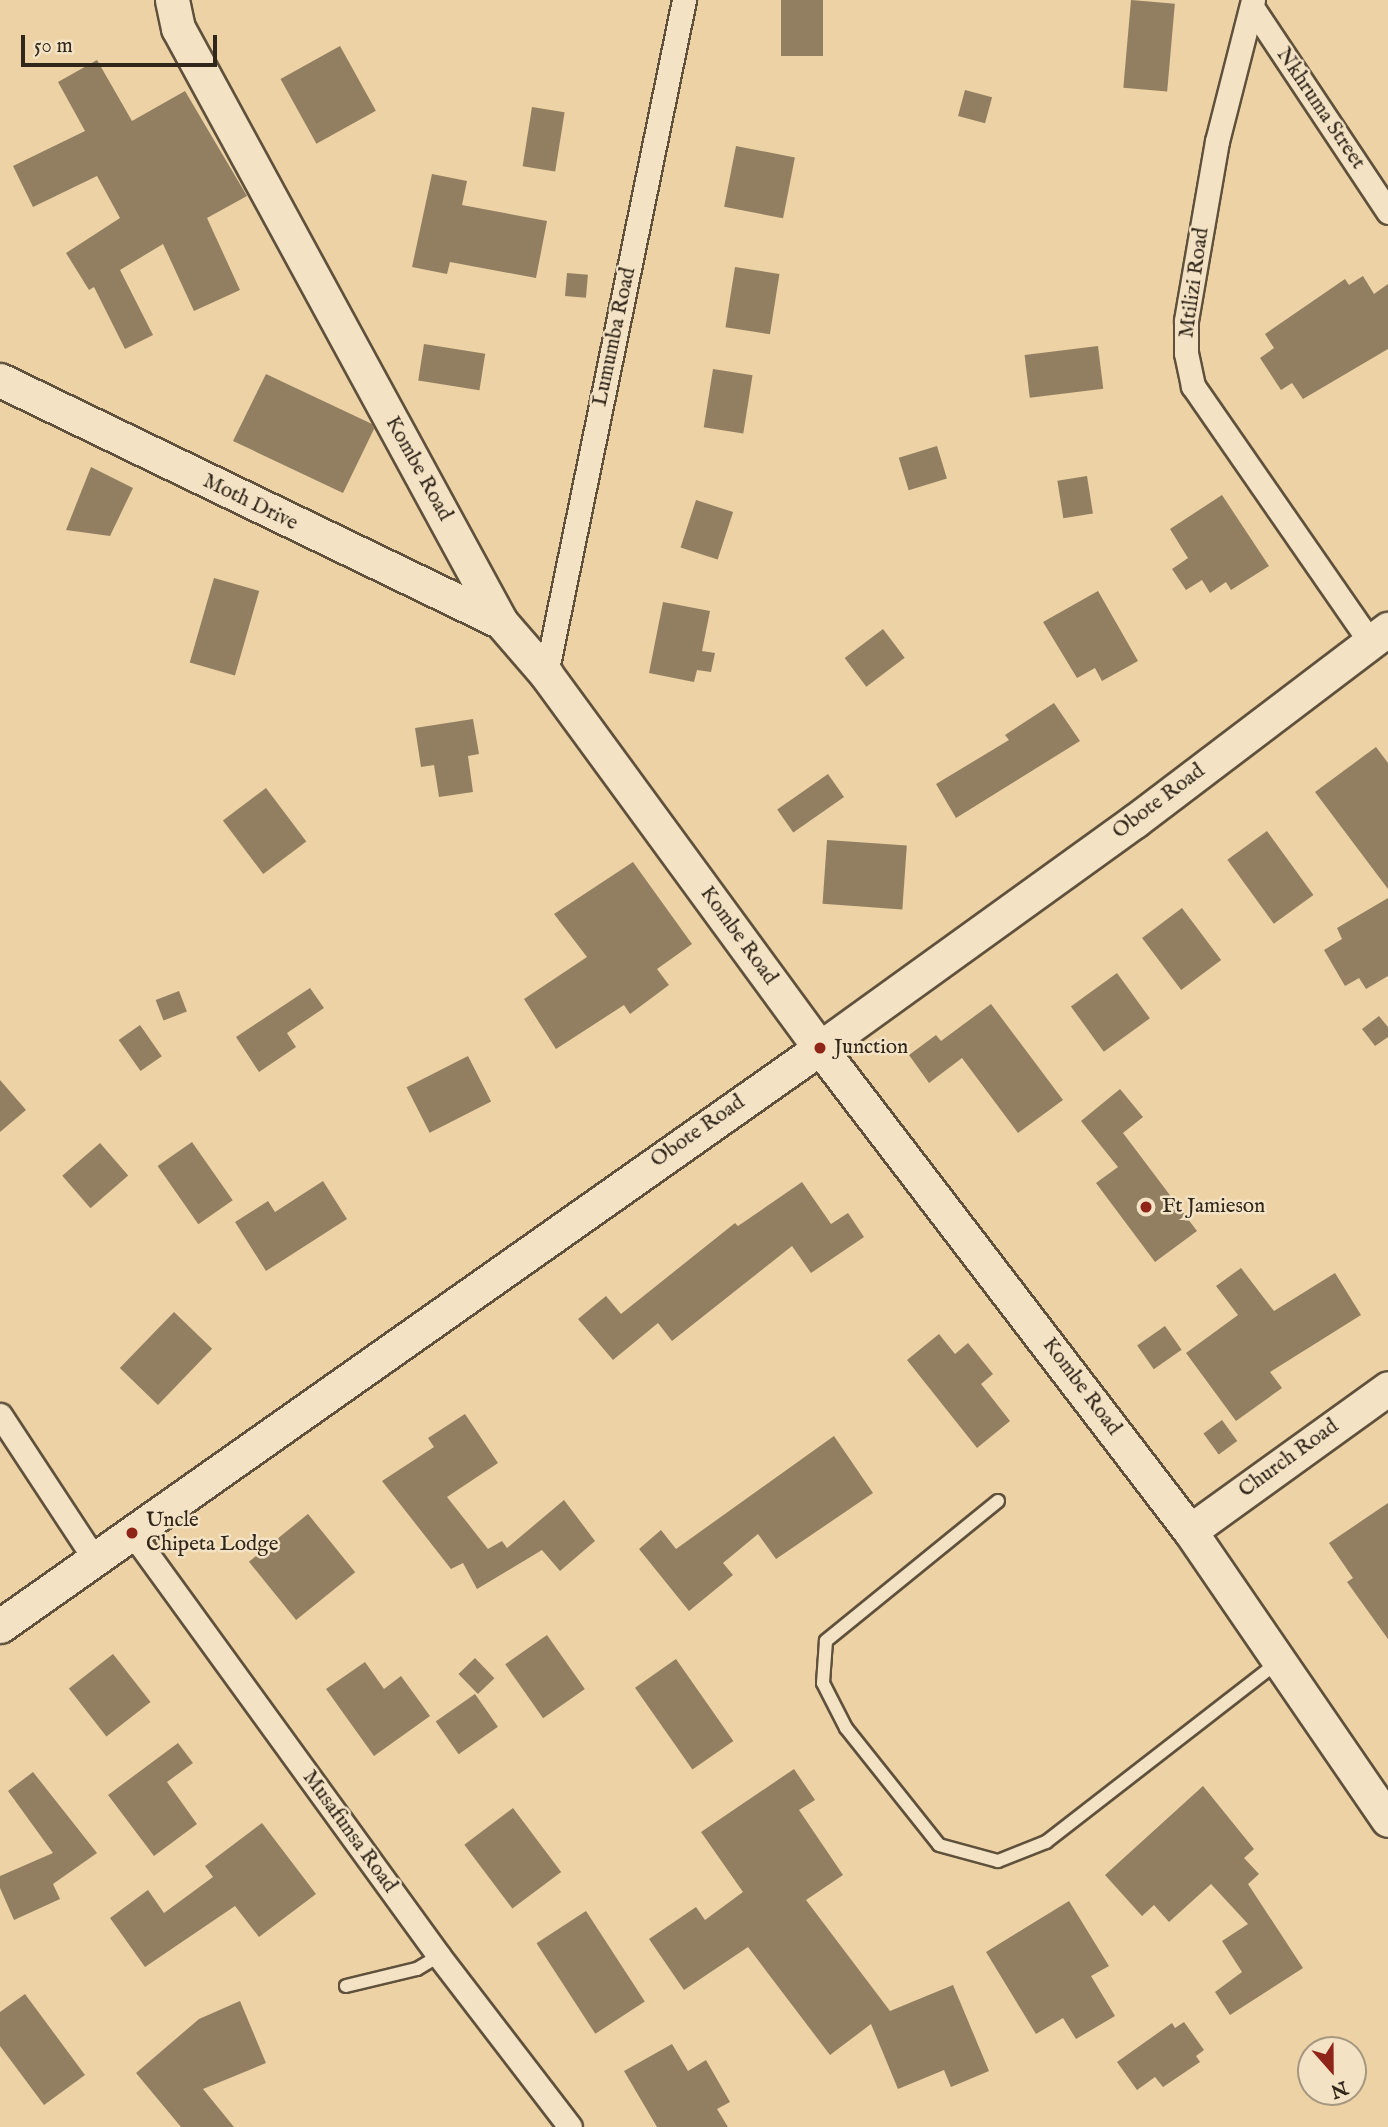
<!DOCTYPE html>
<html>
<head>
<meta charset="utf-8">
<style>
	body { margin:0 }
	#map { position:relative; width:1388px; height:2127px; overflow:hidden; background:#ecd2a4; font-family:"IM FELL English",serif }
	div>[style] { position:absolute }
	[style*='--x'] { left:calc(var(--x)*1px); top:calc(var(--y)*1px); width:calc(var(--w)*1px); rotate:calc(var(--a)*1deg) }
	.building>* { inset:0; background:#927f62; transform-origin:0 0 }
	.roads { filter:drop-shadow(2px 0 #5f513c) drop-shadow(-2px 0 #5f513c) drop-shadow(0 2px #5f513c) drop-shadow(0 -2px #5f513c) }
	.lane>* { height:12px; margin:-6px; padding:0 6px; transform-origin:6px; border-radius:6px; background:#f3e2c4 }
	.street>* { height:23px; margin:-11.5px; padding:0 11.5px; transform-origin:11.5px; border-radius:11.5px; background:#f3e2c4 }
	.secondary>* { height:33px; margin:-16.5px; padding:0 16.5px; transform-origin:16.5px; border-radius:16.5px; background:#f3e2c4 }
	.dots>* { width:19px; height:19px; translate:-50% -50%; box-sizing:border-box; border:4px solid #f3e2c4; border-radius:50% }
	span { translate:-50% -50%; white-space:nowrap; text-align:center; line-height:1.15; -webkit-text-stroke:5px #f3e2c4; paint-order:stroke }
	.street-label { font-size:21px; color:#30261a }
	.poi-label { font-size:21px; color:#30261a }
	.left { translate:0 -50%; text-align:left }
	.north { position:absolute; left:1297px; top:2036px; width:70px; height:70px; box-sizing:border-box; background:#f3e2c4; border:2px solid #a59780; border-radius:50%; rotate:159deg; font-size:19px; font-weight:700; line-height:28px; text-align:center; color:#30261a }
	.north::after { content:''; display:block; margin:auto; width:24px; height:32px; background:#8f2418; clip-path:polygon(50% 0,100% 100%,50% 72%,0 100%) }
	.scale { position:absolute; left:21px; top:35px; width:196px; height:32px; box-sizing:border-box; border:4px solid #30261a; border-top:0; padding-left:9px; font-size:21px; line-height:24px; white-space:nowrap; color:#30261a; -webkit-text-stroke:5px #f3e2c4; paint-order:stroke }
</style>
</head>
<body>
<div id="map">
	<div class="building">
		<i style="left:781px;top:0;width:42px;height:56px"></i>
		<i style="left:1131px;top:0;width:44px;height:88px;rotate:5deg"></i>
		<i style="left:340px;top:46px;width:74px;height:68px;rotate:61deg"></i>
		<i style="clip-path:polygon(97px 60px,132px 121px,185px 91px,247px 196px,207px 218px,240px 290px,194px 311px,163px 244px,120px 270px,153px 335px,125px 349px,94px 287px,89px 290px,66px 253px,120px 218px,97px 176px,33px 207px,13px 166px,85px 131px,58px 82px)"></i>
		<i style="left:965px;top:90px;width:28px;height:27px;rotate:15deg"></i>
		<i style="left:532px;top:107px;width:33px;height:60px;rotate:9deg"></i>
		<i style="left:736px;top:146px;width:60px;height:62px;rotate:11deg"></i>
		<i style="clip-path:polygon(432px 174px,467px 181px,462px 205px,547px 221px,536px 278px,450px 262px,447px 274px,412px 267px)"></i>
		<i style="left:735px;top:267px;width:45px;height:61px;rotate:9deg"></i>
		<i style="left:567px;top:273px;width:21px;height:23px;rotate:5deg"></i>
		<i style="clip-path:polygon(1363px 276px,1374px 294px,1388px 284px,1388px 349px,1303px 399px,1292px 383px,1281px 390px,1260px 358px,1274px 348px,1265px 334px,1345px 279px,1349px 285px)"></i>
		<i style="left:424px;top:344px;width:62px;height:37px;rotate:9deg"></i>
		<i style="left:1098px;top:346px;width:43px;height:74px;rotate:83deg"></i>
		<i style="left:713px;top:369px;width:40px;height:59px;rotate:9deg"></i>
		<i style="clip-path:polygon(266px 374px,372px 424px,374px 429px,343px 493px,233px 441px)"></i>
		<i style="left:937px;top:446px;width:34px;height:40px;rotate:73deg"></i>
		<i style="clip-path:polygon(91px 467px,133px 488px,110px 536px,66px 530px)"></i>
		<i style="left:1087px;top:476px;width:38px;height:30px;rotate:81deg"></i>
		<i style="clip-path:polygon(1222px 495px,1269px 566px,1231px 590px,1226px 582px,1210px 593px,1202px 580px,1186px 590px,1172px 569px,1188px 558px,1170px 529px)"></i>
		<i style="left:696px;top:500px;width:39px;height:50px;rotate:18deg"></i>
		<i style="left:214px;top:578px;width:47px;height:88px;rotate:16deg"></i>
		<i style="clip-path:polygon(1098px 591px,1138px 661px,1102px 681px,1095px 668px,1077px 678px,1043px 622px)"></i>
		<i style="clip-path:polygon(663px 602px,710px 611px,702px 651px,715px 653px,711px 672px,697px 670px,694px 682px,649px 673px)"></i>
		<i style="left:883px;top:629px;width:36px;height:48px;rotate:53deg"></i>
		<i style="clip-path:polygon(1054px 703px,1080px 741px,956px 818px,936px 784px,1009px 740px,1005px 735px)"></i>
		<i style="clip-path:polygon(473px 719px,479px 754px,468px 756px,473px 792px,439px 797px,434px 765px,421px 767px,415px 728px)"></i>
		<i style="clip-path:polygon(1376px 747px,1388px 763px,1388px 889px,1315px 792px)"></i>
		<i style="left:828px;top:774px;width:28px;height:62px;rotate:55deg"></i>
		<i style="left:266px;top:788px;width:67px;height:54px;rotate:53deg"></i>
		<i style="left:1267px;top:831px;width:79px;height:49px;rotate:54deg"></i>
		<i style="left:827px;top:840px;width:80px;height:64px;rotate:4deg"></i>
		<i style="clip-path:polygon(633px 862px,692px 944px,657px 969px,669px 985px,630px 1014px,624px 1005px,556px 1049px,524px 999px,587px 957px,554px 914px)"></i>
		<i style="clip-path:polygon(1388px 898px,1388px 976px,1366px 989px,1359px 978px,1345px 986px,1324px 950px,1342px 939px,1337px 928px)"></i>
		<i style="left:1182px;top:908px;width:65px;height:50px;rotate:53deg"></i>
		<i style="left:1117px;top:973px;width:56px;height:57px;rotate:54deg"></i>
		<i style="clip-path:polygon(310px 988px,324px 1008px,287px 1033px,296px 1047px,259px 1072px,236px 1037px)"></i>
		<i style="left:179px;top:991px;width:22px;height:25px;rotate:69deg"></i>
		<i style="clip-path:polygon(991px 1004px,1063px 1100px,1018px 1133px,962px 1058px,929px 1083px,909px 1055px,936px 1035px,941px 1041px)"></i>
		<i style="clip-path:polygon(1379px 1016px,1388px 1027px,1388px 1037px,1375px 1046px,1362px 1029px)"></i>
		<i style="left:140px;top:1025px;width:38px;height:26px;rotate:55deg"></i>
		<i style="left:468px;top:1056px;width:51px;height:69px;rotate:63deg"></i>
		<i style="clip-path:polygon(0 1080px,26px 1110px,0 1132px)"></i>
		<i style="clip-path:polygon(1120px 1089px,1143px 1117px,1123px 1133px,1197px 1231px,1155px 1262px,1096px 1183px,1118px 1167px,1081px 1121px)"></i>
		<i style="left:192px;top:1142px;width:71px;height:42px;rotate:55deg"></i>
		<i style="left:100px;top:1143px;width:43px;height:50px;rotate:49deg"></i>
		<i style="clip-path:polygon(323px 1181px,347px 1219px,266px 1271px,235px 1222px,268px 1201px,275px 1212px)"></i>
		<i style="clip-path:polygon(802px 1182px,831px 1224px,848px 1213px,864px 1237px,811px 1273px,792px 1246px,672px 1341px,658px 1323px,613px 1360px,578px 1319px,606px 1296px,621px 1314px,735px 1223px,738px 1226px)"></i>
		<i style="clip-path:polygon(1241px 1268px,1274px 1311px,1335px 1273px,1361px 1315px,1270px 1372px,1282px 1388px,1236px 1421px,1186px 1353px,1238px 1315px,1216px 1286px)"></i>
		<i style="left:174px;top:1312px;width:53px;height:78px;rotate:44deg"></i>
		<i style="left:1165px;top:1326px;width:29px;height:34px;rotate:55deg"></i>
		<i style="clip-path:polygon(939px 1334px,955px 1354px,968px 1343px,993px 1374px,981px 1384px,1010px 1421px,977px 1448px,907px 1360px)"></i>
		<i style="clip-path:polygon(465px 1414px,498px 1463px,447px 1497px,488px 1549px,502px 1541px,507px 1548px,564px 1500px,595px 1541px,560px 1571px,542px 1550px,477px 1589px,463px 1563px,451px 1569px,382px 1481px,434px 1447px,428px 1438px)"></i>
		<i style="left:1222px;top:1420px;width:26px;height:23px;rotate:54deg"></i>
		<i style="clip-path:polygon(834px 1436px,873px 1493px,776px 1559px,758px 1534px,723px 1563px,733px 1575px,689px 1611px,639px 1549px,661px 1530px,676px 1549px)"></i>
		<i style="clip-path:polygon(1388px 1503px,1388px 1639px,1347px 1582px,1353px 1578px,1329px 1543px)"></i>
		<i style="left:308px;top:1514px;width:75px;height:76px;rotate:51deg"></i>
		<i style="left:547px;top:1635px;width:66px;height:51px;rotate:55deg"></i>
		<i style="left:113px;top:1654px;width:61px;height:56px;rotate:52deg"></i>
		<i style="left:475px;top:1658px;width:28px;height:23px;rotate:46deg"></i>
		<i style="left:676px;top:1659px;width:100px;height:50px;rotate:55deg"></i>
		<i style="clip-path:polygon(365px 1662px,384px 1689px,401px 1676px,430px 1716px,374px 1756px,326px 1689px)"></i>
		<i style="left:475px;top:1694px;width:40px;height:48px;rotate:55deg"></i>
		<i style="clip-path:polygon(178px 1743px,193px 1763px,167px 1782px,197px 1824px,154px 1856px,108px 1795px)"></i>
		<i style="clip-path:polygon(794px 1769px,815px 1800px,799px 1810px,843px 1875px,806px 1900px,890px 2011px,953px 1985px,989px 2071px,951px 2087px,944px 2070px,898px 2089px,871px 2024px,830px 2055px,748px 1947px,684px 1990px,649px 1939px,696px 1907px,705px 1920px,743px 1892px,701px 1832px)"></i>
		<i style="clip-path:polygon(33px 1772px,97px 1853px,53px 1884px,60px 1899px,14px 1920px,0 1888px,0 1876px,53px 1853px,8px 1791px)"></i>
		<i style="clip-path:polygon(1203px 1786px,1254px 1849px,1244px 1858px,1259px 1874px,1248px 1884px,1303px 1968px,1230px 2015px,1215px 1992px,1242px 1972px,1222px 1941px,1248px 1924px,1211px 1884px,1169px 1922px,1154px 1905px,1142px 1916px,1105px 1875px)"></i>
		<i style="left:513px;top:1808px;width:80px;height:61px;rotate:53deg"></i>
		<i style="clip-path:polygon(262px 1823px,316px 1894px,259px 1937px,235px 1906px,145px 1967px,110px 1918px,148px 1890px,164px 1913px,213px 1877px,205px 1866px)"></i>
		<i style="clip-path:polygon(1069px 1901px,1109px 1966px,1091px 1976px,1115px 2016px,1076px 2039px,1063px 2018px,1036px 2034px,986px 1952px)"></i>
		<i style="left:586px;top:1911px;width:108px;height:59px;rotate:57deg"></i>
		<i style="clip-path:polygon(25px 1994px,85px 2075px,44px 2105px,0 2046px,0 2012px)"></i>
		<i style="clip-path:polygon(240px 2001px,266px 2063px,203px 2089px,234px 2127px,181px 2127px,136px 2073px,199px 2019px)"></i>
		<i style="clip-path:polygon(1184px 2022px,1204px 2050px,1196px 2056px,1200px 2062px,1163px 2087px,1155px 2077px,1137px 2090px,1117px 2062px,1172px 2023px,1175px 2028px)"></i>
		<i style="clip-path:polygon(672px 2044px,688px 2071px,706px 2060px,730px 2102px,717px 2109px,728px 2127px,657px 2127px,624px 2071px)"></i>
	</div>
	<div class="roads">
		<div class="lane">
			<i style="--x:998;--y:1501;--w:222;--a:140.9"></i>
			<i style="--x:826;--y:1641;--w:42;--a:94.1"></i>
			<i style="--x:823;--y:1683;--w:51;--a:62.9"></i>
			<i style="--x:846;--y:1728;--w:149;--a:51.5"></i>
			<i style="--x:939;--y:1845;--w:61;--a:15.2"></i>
			<i style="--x:998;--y:1861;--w:52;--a:-21.6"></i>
			<i style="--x:1046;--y:1842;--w:295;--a:-37.8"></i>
			<i style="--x:346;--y:1986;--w:73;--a:-13.5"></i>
			<i style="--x:417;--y:1969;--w:26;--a:-31"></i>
		</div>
		<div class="street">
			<i style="--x:1253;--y:0;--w:146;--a:104.3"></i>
			<i style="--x:1217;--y:141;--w:183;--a:99.8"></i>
			<i style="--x:1186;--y:321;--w:32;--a:90"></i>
			<i style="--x:1186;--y:353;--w:34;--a:78"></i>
			<i style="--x:1193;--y:386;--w:311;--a:55.3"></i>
			<i style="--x:1252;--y:7;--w:246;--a:56.4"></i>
			<i style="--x:546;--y:674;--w:688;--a:-78.43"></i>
			<i style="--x:0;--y:1415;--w:171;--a:56.7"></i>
			<i style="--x:132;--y:1533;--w:523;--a:54.03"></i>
			<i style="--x:439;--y:1956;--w:215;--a:52.5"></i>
		</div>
		<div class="secondary">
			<i style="--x:172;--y:0;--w:29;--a:78"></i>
			<i style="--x:178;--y:28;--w:676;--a:61.46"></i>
			<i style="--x:501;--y:622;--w:69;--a:49.1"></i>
			<i style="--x:546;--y:674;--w:464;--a:53.8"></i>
			<i style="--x:820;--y:1048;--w:608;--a:52.55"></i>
			<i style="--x:1190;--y:1531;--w:350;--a:55.6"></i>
			<i style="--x:0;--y:380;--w:556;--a:25.78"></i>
			<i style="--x:1190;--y:1531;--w:244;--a:-35.8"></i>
			<i style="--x:0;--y:1626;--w:1003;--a:-35.18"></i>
			<i style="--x:820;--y:1048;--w:388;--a:-35.8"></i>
			<i style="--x:1135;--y:821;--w:318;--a:-37.2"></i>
		</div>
	</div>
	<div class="dots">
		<i style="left:820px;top:1048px;background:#8f2418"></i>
		<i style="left:1146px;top:1207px;background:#8f2418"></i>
		<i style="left:132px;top:1533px;background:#8f2418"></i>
	</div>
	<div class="street-label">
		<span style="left:1320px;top:109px;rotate:56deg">Nkhruma Street</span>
		<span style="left:1195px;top:283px;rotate:-82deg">Mtilizi Road</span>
		<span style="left:615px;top:337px;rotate:-78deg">Lumumba Road</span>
		<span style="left:418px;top:469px;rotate:61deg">Kombe Road</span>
		<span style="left:250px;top:503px;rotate:26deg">Moth Drive</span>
		<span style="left:1159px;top:802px;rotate:-37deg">Obote Road</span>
		<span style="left:738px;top:936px;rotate:54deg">Kombe Road</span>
		<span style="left:698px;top:1132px;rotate:-35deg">Obote Road</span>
		<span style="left:1081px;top:1387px;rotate:53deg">Kombe Road</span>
		<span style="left:1289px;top:1459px;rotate:-36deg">Church Road</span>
		<span style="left:349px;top:1832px;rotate:54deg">Musafunsa Road</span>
	</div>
	<div class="poi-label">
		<span class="left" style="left:834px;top:1048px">Junction</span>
		<span class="left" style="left:1162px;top:1207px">Ft Jamieson</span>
		<span class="left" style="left:146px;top:1533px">Uncle<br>Chipeta Lodge</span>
	</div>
	<div class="north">N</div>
	<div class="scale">50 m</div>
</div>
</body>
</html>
